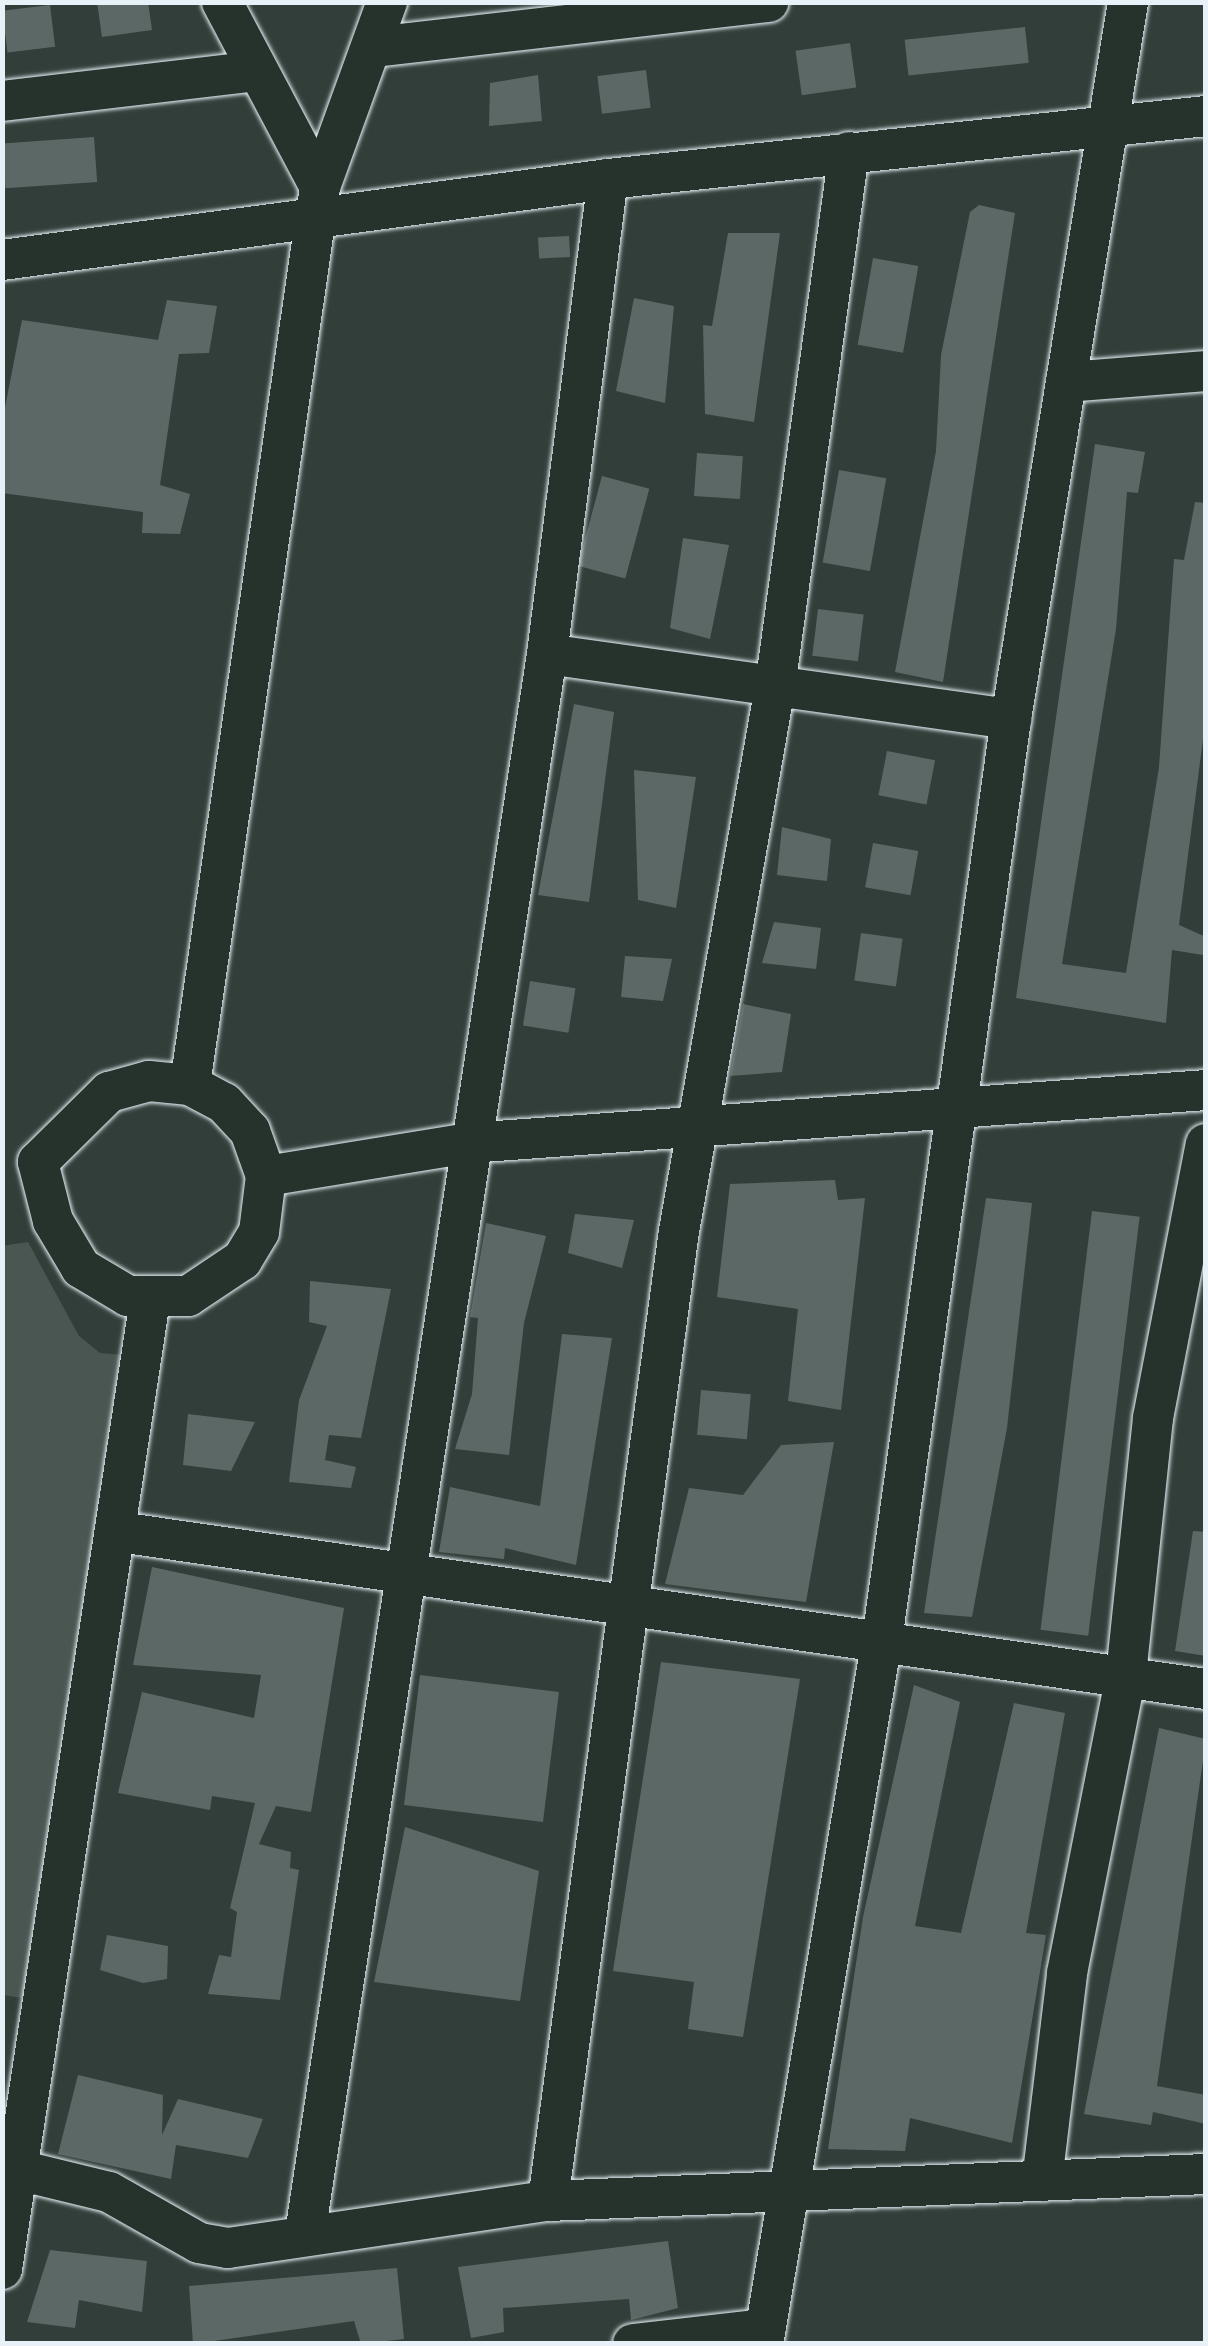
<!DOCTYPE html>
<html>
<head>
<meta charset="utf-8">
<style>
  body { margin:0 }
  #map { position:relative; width:1208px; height:2346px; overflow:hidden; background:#323e39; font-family:"Gochi Hand",sans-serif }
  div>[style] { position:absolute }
  .green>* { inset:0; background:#495651 }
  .building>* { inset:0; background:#5c6865; transform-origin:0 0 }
  .roads { filter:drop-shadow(0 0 2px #e8f1f8) drop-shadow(0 0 2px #e8f1f8) }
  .minor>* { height:40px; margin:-20px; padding:0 20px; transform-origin:20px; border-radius:20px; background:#26332d }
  span { translate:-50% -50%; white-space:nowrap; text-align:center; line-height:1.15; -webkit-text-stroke:8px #26332d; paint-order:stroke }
  .frame { position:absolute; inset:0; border:5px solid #e8f1f8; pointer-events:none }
</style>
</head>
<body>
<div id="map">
  <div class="green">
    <i style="clip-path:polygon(28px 1242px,79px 1336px,100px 1353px,136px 1356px,35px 2000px,3px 1995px,2px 1246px)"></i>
  </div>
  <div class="building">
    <i style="clip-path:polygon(97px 2px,148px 2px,152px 30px,102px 37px)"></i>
    <i style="left:50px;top:5px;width:42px;height:48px;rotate:83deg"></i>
    <i style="left:1025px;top:27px;width:36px;height:121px;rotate:84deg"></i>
    <i style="left:850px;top:43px;width:45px;height:55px;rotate:82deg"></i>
    <i style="left:646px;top:70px;width:38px;height:49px;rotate:83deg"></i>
    <i style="clip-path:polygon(538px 75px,542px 121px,489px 126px,490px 83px)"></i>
    <i style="left:94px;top:137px;width:45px;height:92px;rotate:86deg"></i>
    <i style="clip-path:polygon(979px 205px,1015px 213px,943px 682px,895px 672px,936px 451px,941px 355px,970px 212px)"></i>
    <i style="clip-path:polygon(728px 233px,780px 233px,754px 422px,705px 414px,703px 325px,712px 326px)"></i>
    <i style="left:569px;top:236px;width:21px;height:31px;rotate:87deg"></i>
    <i style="left:873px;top:258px;width:46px;height:88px;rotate:10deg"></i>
    <i style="clip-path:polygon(634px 298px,674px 306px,665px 403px,616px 391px)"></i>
    <i style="clip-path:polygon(167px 300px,217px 306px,209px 353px,179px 354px,160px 485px,190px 494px,180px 534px,142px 533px,143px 512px,2px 493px,2px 423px,22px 320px,158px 340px)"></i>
    <i style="clip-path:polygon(1095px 444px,1145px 452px,1138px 493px,1127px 492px,1116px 629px,1062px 964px,1126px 973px,1159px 767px,1174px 559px,1184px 560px,1195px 502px,1206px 503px,1206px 716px,1179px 925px,1206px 937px,1203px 955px,1172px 950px,1166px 1023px,1016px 998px)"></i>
    <i style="left:697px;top:453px;width:46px;height:43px;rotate:4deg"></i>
    <i style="left:839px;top:470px;width:48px;height:94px;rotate:10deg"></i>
    <i style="left:602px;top:476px;width:49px;height:93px;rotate:15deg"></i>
    <i style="clip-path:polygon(683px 538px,729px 545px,710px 639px,670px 628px)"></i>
    <i style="left:818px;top:609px;width:46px;height:47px;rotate:7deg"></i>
    <i style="clip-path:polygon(574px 704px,614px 712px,589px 902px,538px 895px)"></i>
    <i style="left:887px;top:751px;width:49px;height:45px;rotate:11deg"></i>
    <i style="clip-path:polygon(634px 770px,696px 777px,676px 908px,638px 900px)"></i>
    <i style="clip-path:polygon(782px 827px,831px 839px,827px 881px,777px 875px)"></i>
    <i style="left:873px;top:843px;width:46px;height:45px;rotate:10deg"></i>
    <i style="clip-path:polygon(774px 922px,821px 928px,816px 969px,762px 963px)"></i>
    <i style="left:861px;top:933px;width:42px;height:48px;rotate:8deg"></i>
    <i style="clip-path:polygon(625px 956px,672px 959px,663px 1001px,621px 997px)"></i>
    <i style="left:530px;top:981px;width:46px;height:45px;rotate:9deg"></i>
    <i style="clip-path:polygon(743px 1004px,791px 1014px,782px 1072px,730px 1076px)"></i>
    <i style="clip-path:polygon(835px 1180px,838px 1200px,865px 1198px,841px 1410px,788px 1401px,798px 1309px,717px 1297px,730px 1184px)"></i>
    <i style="clip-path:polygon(986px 1198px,1032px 1203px,1007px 1428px,972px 1617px,924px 1613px)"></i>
    <i style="left:1092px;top:1211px;width:48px;height:422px;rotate:7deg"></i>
    <i style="clip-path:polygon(575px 1214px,634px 1220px,622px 1268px,568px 1253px)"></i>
    <i style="clip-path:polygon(486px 1223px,546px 1236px,524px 1323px,509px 1455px,455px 1449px,472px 1394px,478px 1318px,470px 1317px)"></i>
    <i style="clip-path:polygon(310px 1281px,391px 1289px,361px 1438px,329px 1435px,325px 1460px,356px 1467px,351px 1488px,289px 1482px,299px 1400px,327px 1326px,309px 1322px)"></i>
    <i style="clip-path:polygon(562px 1334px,612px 1338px,576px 1565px,505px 1548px,504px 1559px,439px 1552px,450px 1487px,540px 1506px)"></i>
    <i style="left:701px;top:1390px;width:50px;height:45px;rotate:5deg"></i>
    <i style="clip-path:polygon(188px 1414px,255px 1422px,231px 1471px,183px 1465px)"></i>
    <i style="clip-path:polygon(834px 1442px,806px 1602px,665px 1584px,689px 1488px,743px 1495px,781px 1445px)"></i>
    <i style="clip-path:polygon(1193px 1531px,1206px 1532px,1206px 1656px,1175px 1651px)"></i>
    <i style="clip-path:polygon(152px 1567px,344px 1608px,311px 1812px,276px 1806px,259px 1844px,291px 1852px,290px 1868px,299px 1870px,280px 2000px,208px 1994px,219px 1955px,231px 1957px,237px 1912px,230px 1908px,255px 1803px,212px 1796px,210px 1810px,118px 1793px,142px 1692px,254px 1718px,261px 1675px,133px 1665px)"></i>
    <i style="clip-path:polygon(661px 1662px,800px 1679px,743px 2037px,688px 2029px,694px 1982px,613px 1971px)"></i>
    <i style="left:420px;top:1675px;width:140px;height:131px;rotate:7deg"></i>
    <i style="clip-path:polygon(914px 1685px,960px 1702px,915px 1926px,961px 1933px,1014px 1703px,1065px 1713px,1026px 1933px,1046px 1935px,1012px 2143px,910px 2118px,905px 2151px,828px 2149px,863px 1917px)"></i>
    <i style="clip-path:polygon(1159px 1728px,1206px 1739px,1157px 2086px,1206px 2095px,1206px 2124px,1153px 2112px,1151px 2125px,1084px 2114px)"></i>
    <i style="clip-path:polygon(405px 1827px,539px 1871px,520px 2001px,374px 1982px)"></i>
    <i style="clip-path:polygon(107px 1935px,168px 1946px,167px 1979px,143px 1983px,100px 1970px)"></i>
    <i style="clip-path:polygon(78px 2075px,163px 2095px,162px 2135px,178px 2099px,263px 2119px,248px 2158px,176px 2145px,171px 2179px,58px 2154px)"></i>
    <i style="clip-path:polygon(668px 2241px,678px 2308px,631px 2320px,629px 2299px,503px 2308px,504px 2332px,471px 2338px,458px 2267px)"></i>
    <i style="clip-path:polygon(50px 2250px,147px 2261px,142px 2312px,79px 2300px,75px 2328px,27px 2322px)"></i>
    <i style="clip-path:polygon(397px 2268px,404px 2339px,361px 2344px,354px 2321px,193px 2344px,189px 2286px)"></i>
  </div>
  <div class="roads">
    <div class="minor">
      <i style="left:222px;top:2px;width:209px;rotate:62.1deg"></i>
      <i style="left:373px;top:47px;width:398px;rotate:-6.5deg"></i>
      <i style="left:2px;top:101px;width:257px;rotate:-6.7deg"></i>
      <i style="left:2px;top:260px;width:611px;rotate:-7.61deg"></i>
      <i style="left:608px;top:179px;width:601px;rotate:-6.01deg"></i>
      <i style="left:1066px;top:382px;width:140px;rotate:-4.5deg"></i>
      <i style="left:547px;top:654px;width:469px;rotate:8deg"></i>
      <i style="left:149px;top:1081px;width:41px;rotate:5.6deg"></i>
      <i style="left:190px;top:1085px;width:38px;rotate:28deg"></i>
      <i style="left:224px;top:1103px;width:38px;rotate:47deg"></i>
      <i style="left:250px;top:1131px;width:48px;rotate:70.4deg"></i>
      <i style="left:266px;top:1176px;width:56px;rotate:97.1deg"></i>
      <i style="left:259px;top:1232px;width:33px;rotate:121deg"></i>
      <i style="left:242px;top:1260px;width:65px;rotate:146.3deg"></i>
      <i style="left:188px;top:1296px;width:60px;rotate:180deg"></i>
      <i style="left:128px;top:1296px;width:55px;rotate:-149.2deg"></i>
      <i style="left:81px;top:1268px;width:55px;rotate:-120.8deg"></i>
      <i style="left:53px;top:1221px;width:61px;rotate:-104.3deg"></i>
      <i style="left:38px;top:1162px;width:100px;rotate:-44.6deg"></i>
      <i style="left:109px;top:1092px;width:41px;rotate:-15.4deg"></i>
      <i style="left:190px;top:1085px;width:907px;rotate:-81.76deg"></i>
      <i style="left:320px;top:187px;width:197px;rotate:-70.1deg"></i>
      <i style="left:266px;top:1176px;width:206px;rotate:-9.2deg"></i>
      <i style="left:469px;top:1143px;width:739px;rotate:-4.11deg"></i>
      <i style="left:119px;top:1532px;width:1098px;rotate:8.22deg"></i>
      <i style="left:2px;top:2166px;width:110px;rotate:13.7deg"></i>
      <i style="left:109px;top:2192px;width:103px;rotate:29.5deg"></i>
      <i style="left:199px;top:2243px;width:29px;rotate:10deg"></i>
      <i style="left:228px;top:2248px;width:323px;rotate:-8.4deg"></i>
      <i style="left:548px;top:2201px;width:659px;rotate:-2.35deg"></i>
      <i style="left:1042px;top:2181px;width:209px;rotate:-83.1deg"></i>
      <i style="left:1067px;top:1973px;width:304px;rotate:-78.8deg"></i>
      <i style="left:1126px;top:1675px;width:258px;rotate:-84deg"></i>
      <i style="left:1153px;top:1418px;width:279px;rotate:-79.1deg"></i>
      <i style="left:548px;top:2201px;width:979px;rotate:-82.31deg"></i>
      <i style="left:679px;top:1231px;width:552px;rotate:-79.99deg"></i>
      <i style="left:775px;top:687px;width:540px;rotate:-82.12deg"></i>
      <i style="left:305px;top:2234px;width:1598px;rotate:-81.29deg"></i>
      <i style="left:547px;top:654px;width:479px;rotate:-82.7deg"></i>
      <i style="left:2px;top:2269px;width:981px;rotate:-81.32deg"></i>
      <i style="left:633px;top:2344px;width:133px;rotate:-6.5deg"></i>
      <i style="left:763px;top:2344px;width:714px;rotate:-80.41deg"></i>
      <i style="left:882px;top:1640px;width:930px;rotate:-82.03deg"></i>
      <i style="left:1011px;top:719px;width:726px;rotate:-80.73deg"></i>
    </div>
  </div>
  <div class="frame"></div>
</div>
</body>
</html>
